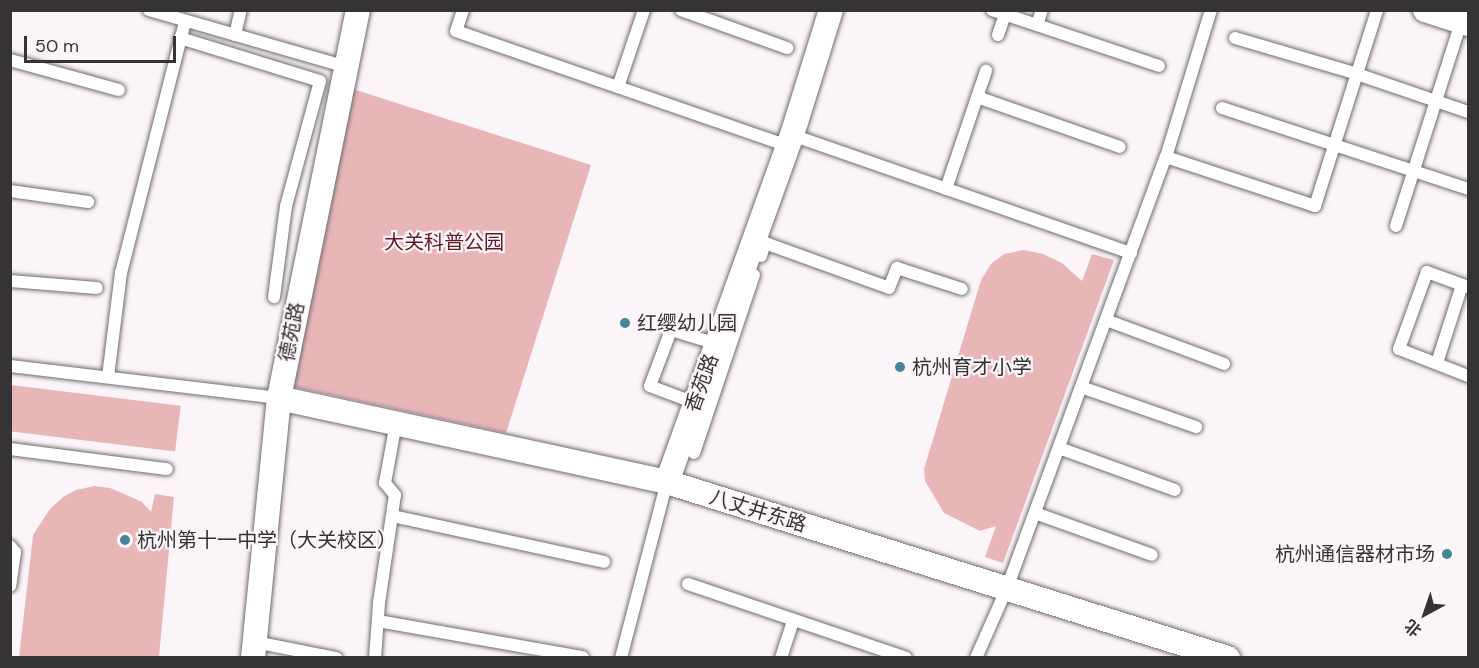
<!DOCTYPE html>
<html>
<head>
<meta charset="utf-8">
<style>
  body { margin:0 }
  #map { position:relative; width:1479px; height:668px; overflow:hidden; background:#fbf5fa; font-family:"DM Sans","Noto Sans SC",sans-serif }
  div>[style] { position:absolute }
  .green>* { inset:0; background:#e9b6b8; transform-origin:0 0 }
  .roads { filter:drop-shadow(0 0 2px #706b6f) drop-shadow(0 0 2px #706b6f) }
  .service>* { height:12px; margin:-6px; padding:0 6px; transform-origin:6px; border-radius:6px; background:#fff }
  .minor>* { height:24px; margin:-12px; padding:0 12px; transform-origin:12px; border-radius:12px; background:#fff }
  .dots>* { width:16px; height:16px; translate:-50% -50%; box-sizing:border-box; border:3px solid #fbf5fa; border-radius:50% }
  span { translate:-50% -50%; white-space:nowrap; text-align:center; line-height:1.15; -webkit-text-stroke:4.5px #fbf5fa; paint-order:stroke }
  .park-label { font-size:20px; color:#641b26 }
  .poi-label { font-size:20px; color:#353335 }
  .left { translate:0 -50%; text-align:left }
  .right { translate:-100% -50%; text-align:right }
  .street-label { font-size:20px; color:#353335 }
  .frame { position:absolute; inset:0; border:12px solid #353335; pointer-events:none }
  .north { position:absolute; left:1395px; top:584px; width:60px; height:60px; -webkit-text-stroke:4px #fbf5fa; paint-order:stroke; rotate:220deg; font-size:16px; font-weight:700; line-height:24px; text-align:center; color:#353335 }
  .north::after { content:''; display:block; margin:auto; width:21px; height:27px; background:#353335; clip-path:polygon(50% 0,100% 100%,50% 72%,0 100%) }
  .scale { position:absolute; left:24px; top:36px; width:152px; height:27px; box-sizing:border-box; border:3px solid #353335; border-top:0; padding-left:8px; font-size:18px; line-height:21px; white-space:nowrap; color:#353335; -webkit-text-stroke:4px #fbf5fa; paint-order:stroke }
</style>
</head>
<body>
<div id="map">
  <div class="green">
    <i style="clip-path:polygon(353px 89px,591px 165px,506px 433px,294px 387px)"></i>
    <i style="clip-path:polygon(1024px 250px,1043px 254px,1062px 263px,1082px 281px,1092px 254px,1114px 260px,1003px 563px,985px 557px,996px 526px,980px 531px,944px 513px,925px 481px,924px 469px,981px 280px,991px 264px,1004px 254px)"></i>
    <i style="left:11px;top:385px;width:171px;height:46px;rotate:7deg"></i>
    <i style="clip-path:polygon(94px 486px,110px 488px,129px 496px,142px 502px,151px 512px,155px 494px,174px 497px,159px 657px,19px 657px,33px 535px,50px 509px,63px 497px,76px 490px)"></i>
  </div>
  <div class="roads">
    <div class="service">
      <i style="left:149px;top:10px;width:205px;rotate:16.1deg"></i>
      <i style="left:463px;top:10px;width:22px;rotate:108deg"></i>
      <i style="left:456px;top:31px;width:351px;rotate:19.1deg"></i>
      <i style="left:681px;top:10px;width:113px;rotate:19.7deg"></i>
      <i style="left:992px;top:10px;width:176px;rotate:18.5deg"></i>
      <i style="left:1037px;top:25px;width:16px;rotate:-72deg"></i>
      <i style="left:235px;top:35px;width:26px;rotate:-77deg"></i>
      <i style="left:998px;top:35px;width:21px;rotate:-71deg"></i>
      <i style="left:180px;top:38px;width:146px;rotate:17.1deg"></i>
      <i style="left:320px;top:81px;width:130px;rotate:105.2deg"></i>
      <i style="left:286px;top:206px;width:92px;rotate:97.5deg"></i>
      <i style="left:1235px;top:38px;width:127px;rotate:16.4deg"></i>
      <i style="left:1357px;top:74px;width:117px;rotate:18.9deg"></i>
      <i style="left:10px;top:60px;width:113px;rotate:15.4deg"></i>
      <i style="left:618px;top:87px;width:81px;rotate:-71.3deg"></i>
      <i style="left:977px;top:97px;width:151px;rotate:19.3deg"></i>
      <i style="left:1222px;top:108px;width:259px;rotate:18.2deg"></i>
      <i style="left:792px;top:135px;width:359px;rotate:19.2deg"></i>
      <i style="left:1166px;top:157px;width:157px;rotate:18.2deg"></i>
      <i style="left:1315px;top:206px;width:206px;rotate:-72.4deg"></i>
      <i style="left:946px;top:189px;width:125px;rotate:-71.3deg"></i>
      <i style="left:10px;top:191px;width:79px;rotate:8deg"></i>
      <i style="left:1396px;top:226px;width:214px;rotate:-72.3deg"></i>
      <i style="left:761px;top:256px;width:14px;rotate:-73deg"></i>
      <i style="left:765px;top:243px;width:132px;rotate:19.9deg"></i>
      <i style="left:889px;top:288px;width:22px;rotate:-68deg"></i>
      <i style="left:897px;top:268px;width:68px;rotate:17.9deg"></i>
      <i style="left:10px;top:281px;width:87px;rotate:4.6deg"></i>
      <i style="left:1468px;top:287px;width:44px;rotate:-159.9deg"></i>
      <i style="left:1427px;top:272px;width:82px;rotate:110deg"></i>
      <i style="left:1399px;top:349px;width:74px;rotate:21.4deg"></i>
      <i style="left:1106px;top:320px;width:126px;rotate:20.4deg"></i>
      <i style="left:1437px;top:363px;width:82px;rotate:-72.2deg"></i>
      <i style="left:10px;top:366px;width:271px;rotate:6.8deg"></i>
      <i style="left:108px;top:377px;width:105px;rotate:-82.9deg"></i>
      <i style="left:121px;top:273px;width:260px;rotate:-75.7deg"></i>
      <i style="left:1081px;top:387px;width:122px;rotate:19.2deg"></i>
      <i style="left:695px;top:403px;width:48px;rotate:-159.3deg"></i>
      <i style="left:650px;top:386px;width:60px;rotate:-69.4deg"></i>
      <i style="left:671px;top:330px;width:48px;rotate:16.9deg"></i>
      <i style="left:1059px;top:448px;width:123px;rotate:19.9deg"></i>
      <i style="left:10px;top:449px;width:158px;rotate:7.3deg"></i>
      <i style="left:694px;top:453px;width:188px;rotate:-71.4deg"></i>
      <i style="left:1035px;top:513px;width:124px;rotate:19.7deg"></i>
      <i style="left:392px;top:516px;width:217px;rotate:12.2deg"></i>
      <i style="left:10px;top:546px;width:8px;rotate:50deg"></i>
      <i style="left:15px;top:552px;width:34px;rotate:98deg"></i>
      <i style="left:688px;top:584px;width:230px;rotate:18.7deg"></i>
      <i style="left:378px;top:621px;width:208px;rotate:10deg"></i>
      <i style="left:255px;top:642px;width:83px;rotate:11.2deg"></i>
      <i style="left:375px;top:658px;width:55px;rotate:-85.8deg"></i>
      <i style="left:379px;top:603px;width:109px;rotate:-81.6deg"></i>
      <i style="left:395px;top:495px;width:16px;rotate:-130deg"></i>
      <i style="left:385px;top:483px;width:61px;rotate:-79.6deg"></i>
      <i style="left:621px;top:658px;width:182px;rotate:-75.4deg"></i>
      <i style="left:781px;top:658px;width:39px;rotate:-72deg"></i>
      <i style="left:976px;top:658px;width:77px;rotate:-66.1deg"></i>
      <i style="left:1007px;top:588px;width:459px;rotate:-69.8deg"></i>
      <i style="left:1166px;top:157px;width:154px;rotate:-73deg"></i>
    </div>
    <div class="minor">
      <i style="left:1425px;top:10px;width:45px;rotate:18deg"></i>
      <i style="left:279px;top:398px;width:397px;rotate:12.2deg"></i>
      <i style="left:667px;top:482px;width:588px;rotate:17.42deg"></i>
      <i style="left:667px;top:482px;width:369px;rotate:-70.2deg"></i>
      <i style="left:792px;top:135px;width:131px;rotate:-72.7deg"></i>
      <i style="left:253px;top:658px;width:261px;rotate:-84.3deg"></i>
      <i style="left:279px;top:398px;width:396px;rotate:-78.5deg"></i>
    </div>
  </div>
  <div class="dots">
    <i style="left:625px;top:323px;background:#448697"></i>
    <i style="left:900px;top:367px;background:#448697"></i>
    <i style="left:125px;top:540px;background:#448697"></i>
    <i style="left:1447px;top:554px;background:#448697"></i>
  </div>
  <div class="park-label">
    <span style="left:444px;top:242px">大关科普公园</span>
  </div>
  <div class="poi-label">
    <span class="left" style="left:637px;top:323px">红缨幼儿园</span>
    <span class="left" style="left:912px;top:367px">杭州育才小学</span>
    <span class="left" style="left:137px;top:540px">杭州第十一中学（大关校区）</span>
    <span class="right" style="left:1435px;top:554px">杭州通信器材市场</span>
  </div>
  <div class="street-label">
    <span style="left:292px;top:332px;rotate:-79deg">德苑路</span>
    <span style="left:702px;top:383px;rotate:-70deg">香苑路</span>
    <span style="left:758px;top:511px;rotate:17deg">八丈井东路</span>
  </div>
  <div class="frame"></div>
  <div class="north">北</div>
  <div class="scale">50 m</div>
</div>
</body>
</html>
